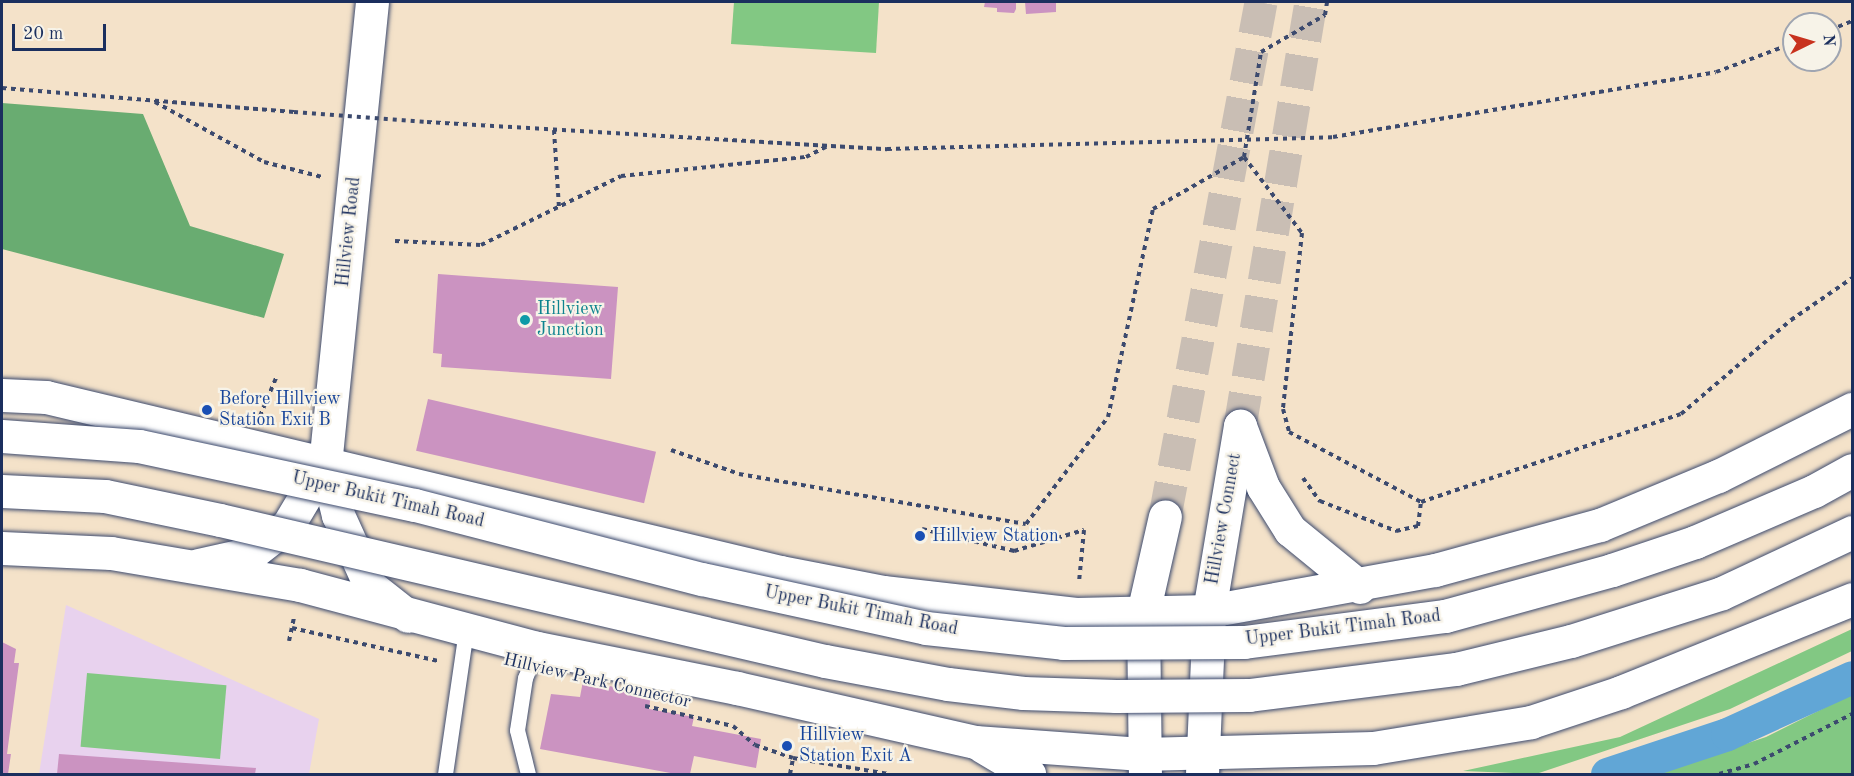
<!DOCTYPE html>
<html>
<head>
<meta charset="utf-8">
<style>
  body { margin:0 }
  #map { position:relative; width:1854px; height:776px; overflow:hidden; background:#f4e2c9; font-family:"Old Standard TT",serif }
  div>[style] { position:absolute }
  .built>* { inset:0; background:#e8d2ee }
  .green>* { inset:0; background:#82c883; transform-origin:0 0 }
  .forest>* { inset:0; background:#69ac71 }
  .canal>* { height:33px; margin:-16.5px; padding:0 16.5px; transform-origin:16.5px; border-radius:16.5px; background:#61a6d6 }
  .building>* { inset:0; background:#cb93c1; transform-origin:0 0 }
  .tertiary-tunnel>* { height:33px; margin-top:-16.5px; transform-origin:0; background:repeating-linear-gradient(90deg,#c9beb4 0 33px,transparent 0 49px) }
  .path>* { height:4px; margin-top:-2px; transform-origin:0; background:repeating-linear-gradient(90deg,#3c4a6e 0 4.5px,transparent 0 9px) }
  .roads { filter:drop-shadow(0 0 2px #3c4a6e) drop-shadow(0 0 2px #3c4a6e) }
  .service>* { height:15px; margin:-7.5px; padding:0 7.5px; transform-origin:7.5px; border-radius:7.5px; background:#fff }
  .tertiary>* { height:33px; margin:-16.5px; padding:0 16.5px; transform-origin:16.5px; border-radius:16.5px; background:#fff }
  .primary>* { height:33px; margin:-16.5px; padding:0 16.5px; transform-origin:16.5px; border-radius:16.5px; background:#fff }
  .trunk>* { height:33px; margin:-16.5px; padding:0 16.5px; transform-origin:16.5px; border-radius:16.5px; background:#fff }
  .path-bridge>* { height:4px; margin-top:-2px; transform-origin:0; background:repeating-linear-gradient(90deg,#3c4a6e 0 4.5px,transparent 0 9px) }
  .bridges { filter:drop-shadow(0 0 2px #3c4a6e) drop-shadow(0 0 2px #3c4a6e) }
  .trunk-bridge>* { height:33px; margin:-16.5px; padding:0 16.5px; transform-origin:16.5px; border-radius:16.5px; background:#fff }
  .dots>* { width:16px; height:16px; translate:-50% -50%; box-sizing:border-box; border:3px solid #f7f3e8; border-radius:50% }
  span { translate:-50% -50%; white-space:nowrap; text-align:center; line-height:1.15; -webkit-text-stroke:4.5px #f7f3e8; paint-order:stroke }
  .street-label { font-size:18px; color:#1b2f5e }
  .culture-label { font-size:18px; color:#0d838f }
  .left { translate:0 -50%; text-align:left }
  .transit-label { font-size:18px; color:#164399 }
  .frame { position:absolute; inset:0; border:3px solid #1b2f5e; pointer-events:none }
  .north { position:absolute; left:1782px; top:12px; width:60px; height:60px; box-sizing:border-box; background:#f7f3e8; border:2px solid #9fa5b1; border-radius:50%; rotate:85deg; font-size:16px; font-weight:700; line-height:24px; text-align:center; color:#1b2f5e }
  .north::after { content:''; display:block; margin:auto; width:21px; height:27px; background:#c8321e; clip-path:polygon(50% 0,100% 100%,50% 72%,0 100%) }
  .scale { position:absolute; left:12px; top:24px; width:94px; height:27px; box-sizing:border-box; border:3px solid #1b2f5e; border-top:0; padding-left:8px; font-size:18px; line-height:21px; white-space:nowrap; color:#1b2f5e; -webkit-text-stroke:4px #f7f3e8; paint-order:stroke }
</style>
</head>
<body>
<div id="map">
  <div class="built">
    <i style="clip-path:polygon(66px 605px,319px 719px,309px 774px,39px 774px)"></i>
  </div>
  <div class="green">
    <i style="clip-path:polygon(734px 2px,879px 2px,876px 53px,731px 44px)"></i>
    <i style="clip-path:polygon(1852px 629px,1852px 651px,1730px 709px,1536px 774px,1463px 771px,1620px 737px)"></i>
    <i style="left:87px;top:673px;width:140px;height:74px;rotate:5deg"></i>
    <i style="clip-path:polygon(1852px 694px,1852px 774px,1655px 774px,1766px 737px)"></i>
  </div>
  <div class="forest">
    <i style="clip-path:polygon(2px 103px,143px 114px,190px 226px,284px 254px,264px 318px,2px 249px)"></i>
  </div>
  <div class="canal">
    <i style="left:1607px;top:774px;width:126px;rotate:-18.4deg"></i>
    <i style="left:1727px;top:734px;width:137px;rotate:-24.5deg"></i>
  </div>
  <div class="building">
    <i style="clip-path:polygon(985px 2px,1016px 2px,1016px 9px,1014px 13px,997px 12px,997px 8px,984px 7px)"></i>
    <i style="clip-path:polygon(1025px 2px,1056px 2px,1056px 12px,1026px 14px)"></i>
    <i style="clip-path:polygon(438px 274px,618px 287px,611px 379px,441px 367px,442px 354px,433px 353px)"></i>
    <i style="left:428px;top:399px;width:234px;height:53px;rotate:13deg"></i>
    <i style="clip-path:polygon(2px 642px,16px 649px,14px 663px,19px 663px,7px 754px,11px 754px,8px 774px,2px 774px)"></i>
    <i style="clip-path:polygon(583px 681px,651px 694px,649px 709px,694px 717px,692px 726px,761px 739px,756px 768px,694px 756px,690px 774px,676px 774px,540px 749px,551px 694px,580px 697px)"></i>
    <i style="clip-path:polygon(59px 754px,256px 768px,255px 774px,57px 774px)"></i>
  </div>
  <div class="tertiary-tunnel">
    <i style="left:1240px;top:426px;width:430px;rotate:-80.5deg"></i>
    <i style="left:1165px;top:516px;width:523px;rotate:-79.42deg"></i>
  </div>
  <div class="path">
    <i style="left:1830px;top:30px;width:24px;rotate:-22deg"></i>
    <i style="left:2px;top:88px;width:293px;rotate:4.7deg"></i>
    <i style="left:155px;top:102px;width:124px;rotate:28.8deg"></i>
    <i style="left:264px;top:162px;width:60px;rotate:14.5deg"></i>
    <i style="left:427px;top:122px;width:461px;rotate:3.4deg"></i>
    <i style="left:887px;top:149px;width:446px;rotate:-1.5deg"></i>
    <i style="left:1333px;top:137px;width:388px;rotate:-9.6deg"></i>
    <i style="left:1716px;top:72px;width:83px;rotate:-20.4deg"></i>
    <i style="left:554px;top:130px;width:77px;rotate:86.3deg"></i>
    <i style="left:1244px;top:157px;width:96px;rotate:52.7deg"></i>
    <i style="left:1302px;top:233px;width:177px;rotate:96.2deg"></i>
    <i style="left:1283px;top:409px;width:24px;rotate:75deg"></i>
    <i style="left:1289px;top:432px;width:149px;rotate:27.9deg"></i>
    <i style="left:1421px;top:502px;width:274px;rotate:-18.7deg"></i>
    <i style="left:1681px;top:414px;width:145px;rotate:-40.5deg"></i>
    <i style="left:1791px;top:320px;width:74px;rotate:-34.5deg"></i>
    <i style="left:395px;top:241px;width:86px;rotate:2.7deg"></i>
    <i style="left:481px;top:245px;width:156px;rotate:-26.2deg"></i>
    <i style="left:621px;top:176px;width:186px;rotate:-5.9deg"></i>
    <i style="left:806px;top:157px;width:25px;rotate:-27deg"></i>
    <i style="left:260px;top:416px;width:41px;rotate:-67.2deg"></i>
    <i style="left:671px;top:450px;width:72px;rotate:19.4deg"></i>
    <i style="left:739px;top:474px;width:291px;rotate:9.9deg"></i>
    <i style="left:1026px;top:524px;width:135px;rotate:-52.5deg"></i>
    <i style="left:1108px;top:417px;width:213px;rotate:-77.8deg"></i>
    <i style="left:1153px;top:209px;width:105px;rotate:-29.7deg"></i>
    <i style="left:1244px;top:157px;width:106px;rotate:-80.8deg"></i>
    <i style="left:1261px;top:52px;width:74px;rotate:-30deg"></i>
    <i style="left:1325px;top:15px;width:13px;rotate:-81deg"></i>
    <i style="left:1303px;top:478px;width:29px;rotate:54deg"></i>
    <i style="left:1320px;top:501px;width:82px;rotate:21.5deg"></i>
    <i style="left:1396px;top:531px;width:23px;rotate:-13deg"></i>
    <i style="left:1418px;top:526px;width:24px;rotate:-83deg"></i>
    <i style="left:922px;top:529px;width:95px;rotate:13.4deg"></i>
    <i style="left:1014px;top:551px;width:73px;rotate:-16.7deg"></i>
    <i style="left:1084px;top:530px;width:52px;rotate:95.5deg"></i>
    <i style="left:292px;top:628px;width:150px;rotate:12.7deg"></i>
    <i style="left:289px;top:641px;width:24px;rotate:-78deg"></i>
    <i style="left:645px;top:706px;width:90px;rotate:12.8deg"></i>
    <i style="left:733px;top:726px;width:29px;rotate:41deg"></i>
    <i style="left:755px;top:745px;width:40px;rotate:18.9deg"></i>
    <i style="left:793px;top:758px;width:97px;rotate:9.5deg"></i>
    <i style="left:790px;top:774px;width:16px;rotate:-79deg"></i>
    <i style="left:1719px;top:774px;width:36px;rotate:-16deg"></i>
    <i style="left:1754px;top:764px;width:110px;rotate:-27deg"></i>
  </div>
  <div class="roads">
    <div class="service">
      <i style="left:445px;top:774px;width:146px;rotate:-81.7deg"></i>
      <i style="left:528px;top:774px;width:45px;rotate:-104deg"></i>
      <i style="left:517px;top:730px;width:53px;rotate:-81.3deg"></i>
      <i style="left:525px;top:678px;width:32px;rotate:-68deg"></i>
    </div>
    <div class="tertiary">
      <i style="left:372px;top:2px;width:463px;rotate:95.8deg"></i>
      <i style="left:325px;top:463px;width:54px;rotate:76deg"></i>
      <i style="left:338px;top:515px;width:78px;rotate:65.7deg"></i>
      <i style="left:370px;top:586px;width:48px;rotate:38.3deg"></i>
      <i style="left:198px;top:565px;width:55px;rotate:-12.5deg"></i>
      <i style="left:252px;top:553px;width:46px;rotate:-37.9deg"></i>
      <i style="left:288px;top:525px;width:72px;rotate:-59.2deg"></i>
      <i style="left:1209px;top:611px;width:188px;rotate:-80.5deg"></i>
      <i style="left:1143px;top:613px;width:99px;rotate:-77.2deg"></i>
    </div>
    <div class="primary">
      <i style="left:1143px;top:615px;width:159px;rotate:89.3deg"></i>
      <i style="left:1202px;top:774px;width:160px;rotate:-87.5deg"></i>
    </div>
    <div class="trunk">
      <i style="left:2px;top:395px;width:44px;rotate:2.6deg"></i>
      <i style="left:46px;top:397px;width:755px;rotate:13.41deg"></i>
      <i style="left:780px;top:572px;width:105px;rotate:11deg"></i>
      <i style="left:883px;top:592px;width:194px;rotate:6.5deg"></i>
      <i style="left:1076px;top:614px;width:133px;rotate:-1.3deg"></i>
      <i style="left:1209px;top:611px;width:230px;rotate:-10.3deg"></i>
      <i style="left:1435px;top:570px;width:171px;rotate:-15.3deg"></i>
      <i style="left:1600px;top:525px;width:128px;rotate:-22.6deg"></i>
      <i style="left:1718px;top:476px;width:150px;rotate:-26.6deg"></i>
      <i style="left:1240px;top:426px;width:65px;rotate:69.3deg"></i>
      <i style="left:1263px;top:487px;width:51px;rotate:57.9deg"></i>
      <i style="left:1290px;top:530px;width:90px;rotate:39.2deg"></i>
      <i style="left:2px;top:548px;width:109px;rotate:2.6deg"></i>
      <i style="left:111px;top:553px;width:192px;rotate:9.6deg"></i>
      <i style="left:300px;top:585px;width:245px;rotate:14.9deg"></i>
      <i style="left:537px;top:648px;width:204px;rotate:11.3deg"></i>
      <i style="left:737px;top:688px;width:244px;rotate:12.8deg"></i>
      <i style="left:975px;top:742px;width:167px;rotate:4.1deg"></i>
      <i style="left:1142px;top:754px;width:231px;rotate:-1.5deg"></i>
      <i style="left:1373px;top:748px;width:160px;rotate:-9.3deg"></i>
      <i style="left:1531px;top:722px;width:95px;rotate:-18.4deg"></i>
      <i style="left:1621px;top:692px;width:249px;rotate:-21.9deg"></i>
      <i style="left:982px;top:746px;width:55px;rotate:30.8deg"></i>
    </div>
  </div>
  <div class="path-bridge">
    <i style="left:294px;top:112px;width:133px;rotate:4.3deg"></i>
  </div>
  <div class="bridges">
    <div class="trunk-bridge">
      <i style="left:2px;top:436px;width:137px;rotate:4.2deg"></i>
      <i style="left:139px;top:446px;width:282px;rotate:12.1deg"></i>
      <i style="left:415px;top:505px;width:296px;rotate:14.5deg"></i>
      <i style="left:702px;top:579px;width:229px;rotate:12.3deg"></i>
      <i style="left:926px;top:628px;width:138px;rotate:6.2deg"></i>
      <i style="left:1063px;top:643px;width:181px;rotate:-0.3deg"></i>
      <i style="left:1244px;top:642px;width:203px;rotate:-7.4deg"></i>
      <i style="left:1445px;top:616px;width:173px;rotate:-15.4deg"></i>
      <i style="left:1612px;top:570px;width:88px;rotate:-18.6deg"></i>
      <i style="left:1695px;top:542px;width:129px;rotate:-23.2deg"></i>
      <i style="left:1814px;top:491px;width:43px;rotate:-28.9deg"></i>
      <i style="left:2px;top:491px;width:103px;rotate:2.8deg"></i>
      <i style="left:105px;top:496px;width:117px;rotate:11.8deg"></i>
      <i style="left:220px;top:520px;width:621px;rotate:13.12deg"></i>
      <i style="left:825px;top:661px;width:125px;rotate:10.6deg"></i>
      <i style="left:948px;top:684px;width:76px;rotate:6.8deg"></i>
      <i style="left:1023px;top:693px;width:93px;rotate:1.8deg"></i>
      <i style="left:1116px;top:696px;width:133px;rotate:-0.4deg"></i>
      <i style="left:1249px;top:695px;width:209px;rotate:-7.2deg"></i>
      <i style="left:1456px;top:669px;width:118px;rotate:-13.7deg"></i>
      <i style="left:1571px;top:641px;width:158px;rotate:-17.6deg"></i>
      <i style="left:1722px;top:593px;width:144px;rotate:-25.1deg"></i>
    </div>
  </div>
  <div class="dots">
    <i style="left:525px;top:320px;background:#0f9aa8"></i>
    <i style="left:207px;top:410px;background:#1a4fb4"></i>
    <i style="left:920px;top:536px;background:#1a4fb4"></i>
    <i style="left:787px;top:746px;background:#1a4fb4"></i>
  </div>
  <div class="street-label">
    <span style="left:349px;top:232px;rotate:-84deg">Hillview Road</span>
    <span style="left:388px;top:500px;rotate:13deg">Upper Bukit Timah Road</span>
    <span style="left:1224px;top:519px;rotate:-80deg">Hillview Connect</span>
    <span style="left:861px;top:611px;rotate:11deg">Upper Bukit Timah Road</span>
    <span style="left:1343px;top:628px;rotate:-7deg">Upper Bukit Timah Road</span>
    <span style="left:597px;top:681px;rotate:13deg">Hillview Park Connector</span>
  </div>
  <div class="culture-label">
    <span class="left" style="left:537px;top:320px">Hillview<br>Junction</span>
  </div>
  <div class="transit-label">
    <span class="left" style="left:219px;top:410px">Before Hillview<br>Station Exit B</span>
    <span class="left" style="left:932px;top:536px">Hillview Station</span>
    <span class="left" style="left:799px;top:746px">Hillview<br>Station Exit A</span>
  </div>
  <div class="frame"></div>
  <div class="north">N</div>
  <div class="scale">20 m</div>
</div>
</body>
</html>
